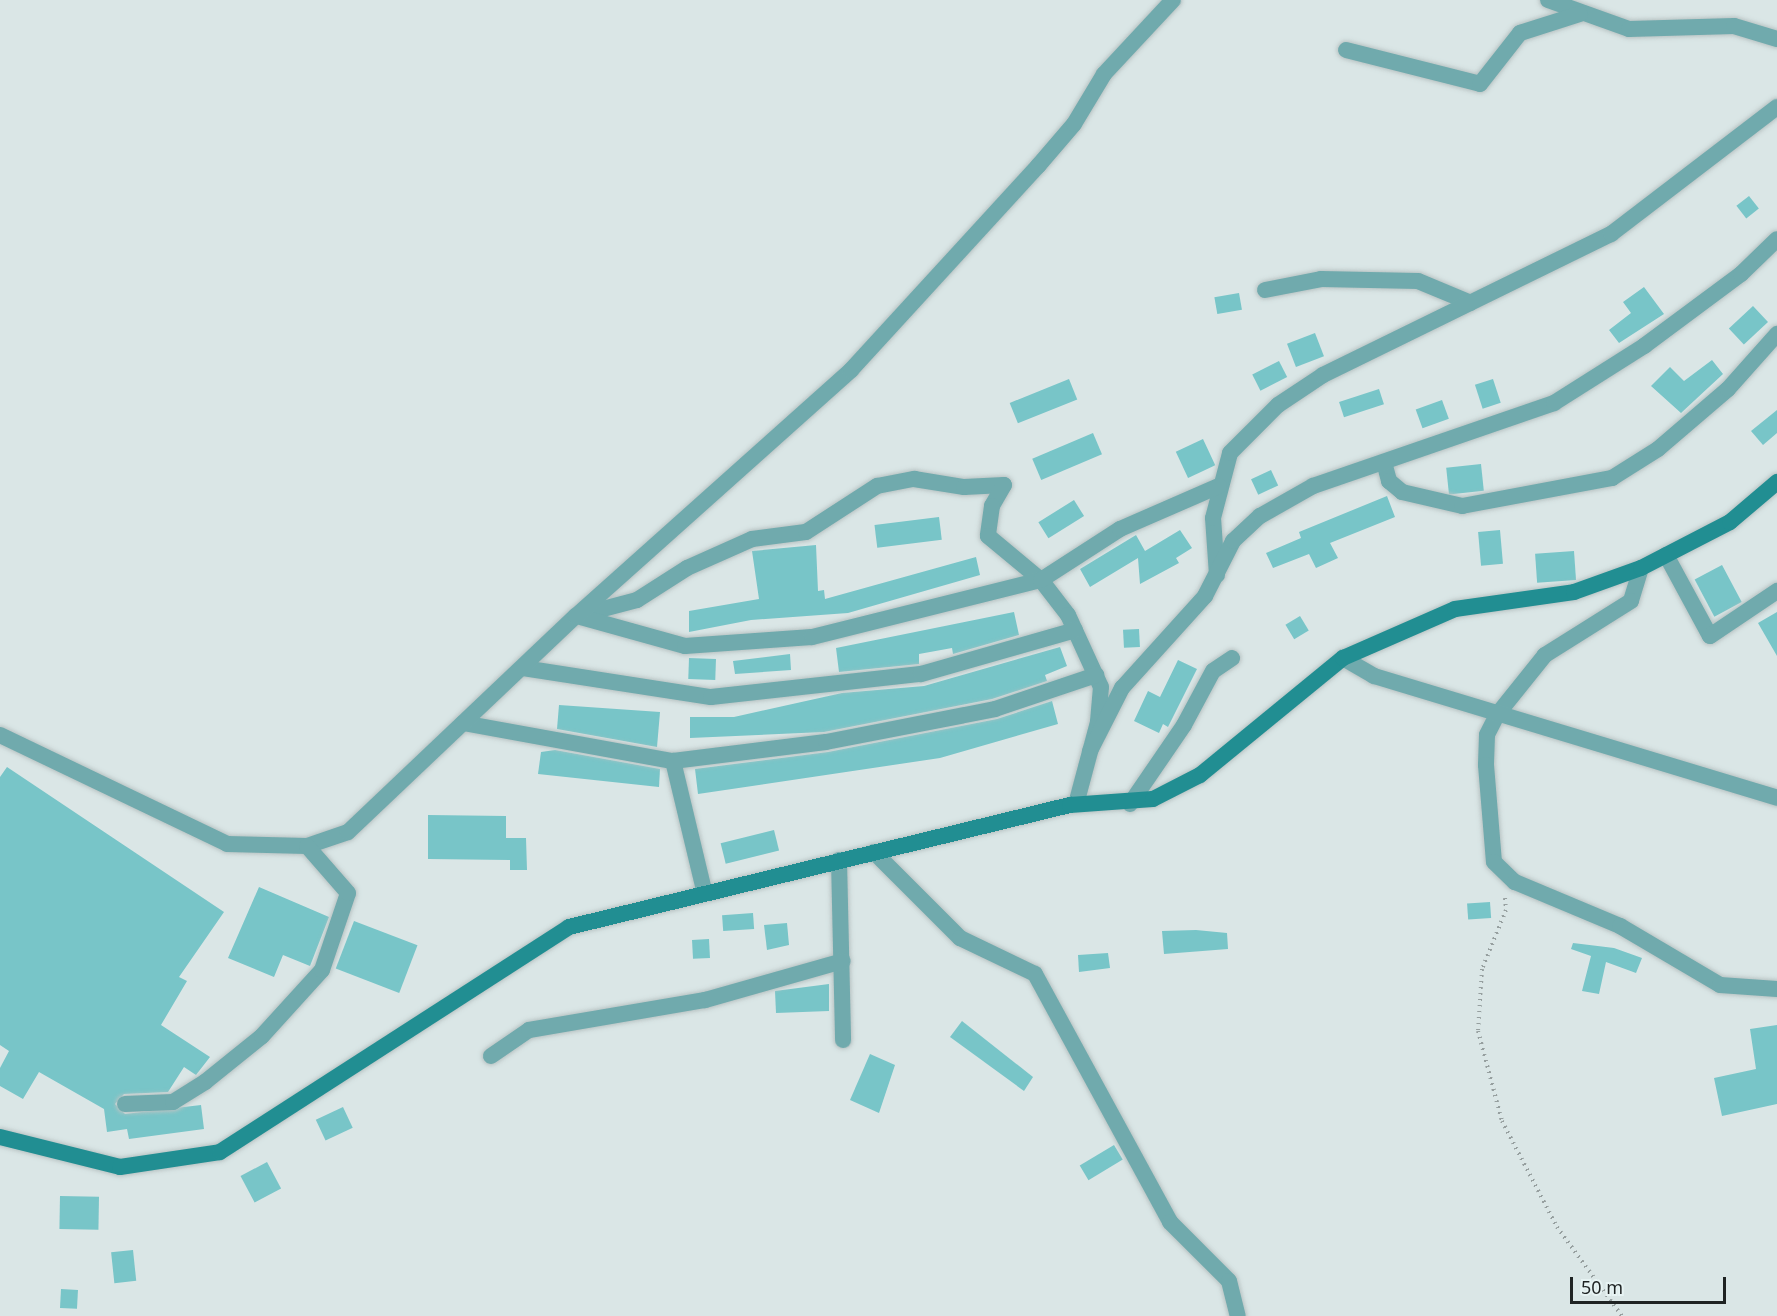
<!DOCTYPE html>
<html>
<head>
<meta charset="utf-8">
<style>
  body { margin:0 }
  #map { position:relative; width:1777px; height:1316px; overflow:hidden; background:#dae6e6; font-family:"Noto Sans",sans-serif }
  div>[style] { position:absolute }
  .building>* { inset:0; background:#78c5c8; transform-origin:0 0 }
  .path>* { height:4px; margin-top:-2px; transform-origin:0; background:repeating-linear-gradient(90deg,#969f9f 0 1.5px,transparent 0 6px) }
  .roads { filter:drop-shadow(0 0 2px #b8c3c3) drop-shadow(0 0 2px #b8c3c3) }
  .minor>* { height:16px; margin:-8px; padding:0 8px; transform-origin:8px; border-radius:8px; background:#70aaad }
  .secondary>* { height:16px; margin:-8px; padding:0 8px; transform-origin:8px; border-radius:8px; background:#218e92 }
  span { translate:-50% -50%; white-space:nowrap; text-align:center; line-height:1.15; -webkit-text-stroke:4.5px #e7f3f3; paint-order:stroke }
  .scale { position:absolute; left:1570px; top:1277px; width:156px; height:27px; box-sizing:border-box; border:3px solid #1f2323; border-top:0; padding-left:8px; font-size:18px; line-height:21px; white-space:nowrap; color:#1f2323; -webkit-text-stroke:4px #e7f3f3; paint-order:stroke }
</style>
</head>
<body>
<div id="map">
  <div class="building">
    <i style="left:1749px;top:196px;width:16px;height:16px;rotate:52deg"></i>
    <i style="clip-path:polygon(1644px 287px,1664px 314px,1619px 343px,1609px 330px,1631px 313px,1623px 302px)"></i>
    <i style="left:1239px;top:293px;width:17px;height:25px;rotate:80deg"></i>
    <i style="left:1753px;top:306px;width:22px;height:33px;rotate:47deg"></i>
    <i style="left:1315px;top:333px;width:25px;height:30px;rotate:69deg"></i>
    <i style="clip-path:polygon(1712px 360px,1723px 374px,1681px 413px,1651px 386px,1670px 367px,1684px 381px)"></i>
    <i style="left:1279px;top:361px;width:18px;height:30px;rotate:63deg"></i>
    <i style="left:1069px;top:379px;width:22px;height:64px;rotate:68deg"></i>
    <i style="left:1493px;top:379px;width:25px;height:19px;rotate:72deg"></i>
    <i style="left:1379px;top:389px;width:16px;height:42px;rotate:72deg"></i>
    <i style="left:1442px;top:400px;width:20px;height:28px;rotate:70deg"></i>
    <i style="clip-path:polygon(1777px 410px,1777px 433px,1763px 445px,1751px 431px)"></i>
    <i style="left:1093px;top:433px;width:23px;height:66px;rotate:67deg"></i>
    <i style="left:1203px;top:439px;width:29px;height:30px;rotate:65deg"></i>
    <i style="left:1481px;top:464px;width:27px;height:35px;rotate:84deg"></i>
    <i style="left:1271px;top:470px;width:17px;height:22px;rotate:65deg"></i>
    <i style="clip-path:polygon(1387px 496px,1395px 517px,1330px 543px,1338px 558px,1316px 568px,1309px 554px,1273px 568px,1266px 553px,1301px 538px,1299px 532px)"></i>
    <i style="left:1074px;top:500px;width:19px;height:42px;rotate:58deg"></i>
    <i style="left:939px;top:517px;width:23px;height:65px;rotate:83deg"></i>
    <i style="clip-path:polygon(1180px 530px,1192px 548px,1176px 558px,1179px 563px,1140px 584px,1138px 558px,1090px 587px,1080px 569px,1136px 535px,1145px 551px)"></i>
    <i style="left:1500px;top:530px;width:34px;height:22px;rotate:85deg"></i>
    <i style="clip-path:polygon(816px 545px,818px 591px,824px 590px,825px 599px,976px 557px,980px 575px,848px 613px,751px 620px,689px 632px,689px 611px,759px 599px,752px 551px)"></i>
    <i style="left:1574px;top:551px;width:29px;height:39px;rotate:86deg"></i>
    <i style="left:1722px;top:565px;width:42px;height:31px;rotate:62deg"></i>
    <i style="clip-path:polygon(1014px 612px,1019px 635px,953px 654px,952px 648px,919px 654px,919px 664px,839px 672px,836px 648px)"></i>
    <i style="clip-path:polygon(1777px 612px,1777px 656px,1758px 623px)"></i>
    <i style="left:1300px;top:616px;width:17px;height:17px;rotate:59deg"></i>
    <i style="left:1139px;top:629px;width:18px;height:16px;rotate:87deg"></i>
    <i style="clip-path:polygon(1060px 647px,1067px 666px,1045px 675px,1047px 681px,992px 699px,824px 732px,690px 738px,690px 717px,734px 717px,842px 693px,924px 686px)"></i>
    <i style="clip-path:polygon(790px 654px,791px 670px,735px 674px,733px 661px)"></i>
    <i style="left:689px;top:658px;width:27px;height:21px;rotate:2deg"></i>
    <i style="clip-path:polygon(1178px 660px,1197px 669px,1168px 727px,1163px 724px,1159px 733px,1134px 721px,1148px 691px,1160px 697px)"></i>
    <i style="clip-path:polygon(1052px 701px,1058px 724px,940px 758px,698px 794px,695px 769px,828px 752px,997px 719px)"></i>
    <i style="clip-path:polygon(559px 705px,660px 712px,657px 747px,557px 729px)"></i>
    <i style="clip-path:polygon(555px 750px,660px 769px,659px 787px,538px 774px,541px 752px)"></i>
    <i style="clip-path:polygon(7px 767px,224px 912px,179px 977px,187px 981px,161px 1025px,210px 1057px,196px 1075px,184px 1067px,168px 1092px,124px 1094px,115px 1104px,125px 1114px,201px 1105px,204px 1129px,129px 1139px,127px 1129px,107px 1132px,104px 1109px,39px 1072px,23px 1099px,0 1086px,0 1068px,9px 1051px,0 1045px,0 777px)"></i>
    <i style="clip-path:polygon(428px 815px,506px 816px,506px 838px,526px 838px,527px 870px,510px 870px,510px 860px,428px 859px)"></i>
    <i style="left:774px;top:830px;width:21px;height:55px;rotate:76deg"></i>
    <i style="clip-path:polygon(259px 887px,329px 917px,310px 966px,283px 955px,274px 977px,228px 958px)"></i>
    <i style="left:1490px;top:902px;width:16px;height:23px;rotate:86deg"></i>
    <i style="left:753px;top:913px;width:16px;height:31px;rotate:86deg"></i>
    <i style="left:354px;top:921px;width:68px;height:51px;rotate:21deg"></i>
    <i style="clip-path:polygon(787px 923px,789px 945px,767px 950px,764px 925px)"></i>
    <i style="clip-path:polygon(1196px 930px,1227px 933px,1228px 949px,1164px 954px,1162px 931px)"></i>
    <i style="left:709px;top:939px;width:19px;height:17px;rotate:87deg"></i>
    <i style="clip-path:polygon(1573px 943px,1614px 948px,1642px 958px,1636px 973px,1606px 962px,1599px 994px,1582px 991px,1591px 956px,1571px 949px)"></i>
    <i style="clip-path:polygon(1108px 953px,1110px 968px,1079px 972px,1078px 955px)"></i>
    <i style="clip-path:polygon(829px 984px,829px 1011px,776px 1013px,775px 991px)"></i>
    <i style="clip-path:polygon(962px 1021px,1033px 1077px,1024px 1091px,950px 1037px)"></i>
    <i style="clip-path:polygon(1777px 1025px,1777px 1104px,1722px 1116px,1714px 1078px,1756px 1069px,1750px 1029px)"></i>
    <i style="clip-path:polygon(870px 1054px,895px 1065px,879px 1113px,850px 1100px)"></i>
    <i style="left:343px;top:1107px;width:23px;height:30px;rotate:65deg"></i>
    <i style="left:1114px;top:1145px;width:17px;height:40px;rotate:59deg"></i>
    <i style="left:267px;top:1162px;width:30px;height:30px;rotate:62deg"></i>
    <i style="left:60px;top:1196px;width:39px;height:33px;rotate:1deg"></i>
    <i style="left:133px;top:1250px;width:31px;height:22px;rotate:84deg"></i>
    <i style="left:61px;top:1289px;width:17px;height:19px;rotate:3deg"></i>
  </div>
  <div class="path">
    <i style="left:1505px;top:898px;width:12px;rotate:85deg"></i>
    <i style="left:1506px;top:910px;width:64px;rotate:112.1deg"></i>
    <i style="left:1482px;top:969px;width:62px;rotate:93.7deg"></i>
    <i style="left:1478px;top:1031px;width:93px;rotate:75.1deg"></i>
    <i style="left:1502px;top:1121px;width:119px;rotate:62.6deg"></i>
    <i style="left:1557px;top:1227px;width:110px;rotate:53.9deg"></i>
  </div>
  <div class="roads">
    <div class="minor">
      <i style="left:1548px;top:0;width:86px;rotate:19.7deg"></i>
      <i style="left:1629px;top:29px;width:105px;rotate:-1.6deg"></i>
      <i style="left:1734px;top:26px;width:45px;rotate:16.8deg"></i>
      <i style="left:1346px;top:50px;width:138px;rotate:14.2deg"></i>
      <i style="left:1480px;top:84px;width:65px;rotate:-51.9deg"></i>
      <i style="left:1520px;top:33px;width:63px;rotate:-17.6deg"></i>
      <i style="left:1265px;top:290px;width:57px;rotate:-11.1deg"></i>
      <i style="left:1321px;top:279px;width:97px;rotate:1.2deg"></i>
      <i style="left:1418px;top:281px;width:57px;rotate:22.5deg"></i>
      <i style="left:1384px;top:462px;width:20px;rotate:75deg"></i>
      <i style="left:1389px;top:481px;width:17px;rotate:40deg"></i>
      <i style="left:1402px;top:492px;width:62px;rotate:13.1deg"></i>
      <i style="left:1462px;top:506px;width:153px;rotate:-10.6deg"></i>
      <i style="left:1612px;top:478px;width:54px;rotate:-32.2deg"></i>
      <i style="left:1658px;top:449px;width:92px;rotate:-40.6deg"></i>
      <i style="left:1728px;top:389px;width:74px;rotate:-48.3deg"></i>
      <i style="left:1666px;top:555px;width:92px;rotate:61.5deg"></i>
      <i style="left:1710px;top:636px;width:81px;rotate:-33.9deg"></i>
      <i style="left:1641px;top:568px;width:34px;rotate:107deg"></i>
      <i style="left:1631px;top:601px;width:102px;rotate:147.9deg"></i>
      <i style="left:1545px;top:655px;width:77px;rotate:128.7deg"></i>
      <i style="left:1497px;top:715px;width:22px;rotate:117deg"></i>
      <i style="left:1487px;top:735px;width:30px;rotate:92deg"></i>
      <i style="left:1486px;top:765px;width:97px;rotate:85.3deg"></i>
      <i style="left:1494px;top:862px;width:29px;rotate:44deg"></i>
      <i style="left:1515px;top:882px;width:114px;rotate:22.7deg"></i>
      <i style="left:1620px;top:926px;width:116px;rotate:30.5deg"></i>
      <i style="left:1720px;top:985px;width:57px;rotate:4deg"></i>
      <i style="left:1217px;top:575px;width:57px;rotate:-94deg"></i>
      <i style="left:1213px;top:518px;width:67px;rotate:-75.3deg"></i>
      <i style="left:1230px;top:453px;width:68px;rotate:-45deg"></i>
      <i style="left:1278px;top:405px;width:54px;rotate:-33.7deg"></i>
      <i style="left:1323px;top:375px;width:321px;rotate:-26.1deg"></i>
      <i style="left:1611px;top:234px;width:209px;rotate:-37.4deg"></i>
      <i style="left:580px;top:615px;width:59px;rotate:-14.7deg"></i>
      <i style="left:637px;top:600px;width:59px;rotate:-32.6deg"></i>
      <i style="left:687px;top:568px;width:71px;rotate:-24deg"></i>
      <i style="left:752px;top:539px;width:54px;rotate:-7.4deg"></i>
      <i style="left:806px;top:532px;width:85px;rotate:-32.9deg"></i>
      <i style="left:877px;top:486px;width:38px;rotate:-11deg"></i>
      <i style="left:914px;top:479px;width:51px;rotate:9.1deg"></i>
      <i style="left:964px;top:487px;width:40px;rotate:-2.9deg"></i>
      <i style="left:1004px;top:485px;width:24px;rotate:120deg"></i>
      <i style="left:992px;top:506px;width:30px;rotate:98deg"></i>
      <i style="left:988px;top:536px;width:69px;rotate:39.7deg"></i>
      <i style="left:1041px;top:580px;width:44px;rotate:52.4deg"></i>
      <i style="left:1068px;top:615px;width:79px;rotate:65.4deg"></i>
      <i style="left:1101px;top:687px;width:35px;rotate:95deg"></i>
      <i style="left:1098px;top:722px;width:85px;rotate:105deg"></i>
      <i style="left:577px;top:616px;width:112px;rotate:15.5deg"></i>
      <i style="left:685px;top:646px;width:127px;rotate:-4.1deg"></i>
      <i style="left:812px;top:637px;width:236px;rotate:-14deg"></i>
      <i style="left:1041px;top:580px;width:94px;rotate:-32.8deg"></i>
      <i style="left:1120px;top:529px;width:108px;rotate:-23.5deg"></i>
      <i style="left:1343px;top:658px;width:36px;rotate:30deg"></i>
      <i style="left:1374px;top:676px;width:421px;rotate:16.8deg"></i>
      <i style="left:523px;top:668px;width:190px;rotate:8.8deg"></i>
      <i style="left:711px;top:697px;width:211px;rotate:-6.3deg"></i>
      <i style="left:921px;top:674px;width:160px;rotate:-15.9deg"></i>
      <i style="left:463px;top:723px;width:213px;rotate:10.3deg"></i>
      <i style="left:673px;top:761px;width:154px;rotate:-7.1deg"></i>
      <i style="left:826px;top:742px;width:172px;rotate:-11deg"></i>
      <i style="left:995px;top:709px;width:107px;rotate:-18.6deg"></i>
      <i style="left:0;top:735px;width:252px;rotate:25.6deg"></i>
      <i style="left:227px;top:844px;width:80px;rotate:1.4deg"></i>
      <i style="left:307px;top:846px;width:43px;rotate:-18.9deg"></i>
      <i style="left:348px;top:832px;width:314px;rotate:-43.5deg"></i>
      <i style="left:576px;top:616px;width:369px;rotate:-41.8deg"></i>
      <i style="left:851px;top:370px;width:277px;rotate:-47.5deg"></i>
      <i style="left:1038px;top:166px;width:55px;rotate:-49.4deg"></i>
      <i style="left:1074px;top:124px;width:58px;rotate:-59deg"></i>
      <i style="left:1104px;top:74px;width:101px;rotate:-47deg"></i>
      <i style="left:1090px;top:751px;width:71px;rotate:-63.1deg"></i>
      <i style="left:1122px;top:688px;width:124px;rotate:-47.9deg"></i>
      <i style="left:1205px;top:596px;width:62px;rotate:-63deg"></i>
      <i style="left:1233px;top:541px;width:37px;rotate:-43deg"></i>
      <i style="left:1260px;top:516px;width:61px;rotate:-29.5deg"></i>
      <i style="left:1313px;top:486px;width:255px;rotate:-19deg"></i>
      <i style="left:1554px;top:403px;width:107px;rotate:-32.3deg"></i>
      <i style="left:1644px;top:346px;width:121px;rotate:-36.6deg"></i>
      <i style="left:1741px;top:274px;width:50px;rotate:-44.2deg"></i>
      <i style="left:673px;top:761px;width:133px;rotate:76.5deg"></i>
      <i style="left:1130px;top:804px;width:96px;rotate:-55.6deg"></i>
      <i style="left:1184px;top:725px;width:61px;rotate:-61.8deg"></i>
      <i style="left:1213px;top:671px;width:23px;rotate:-34deg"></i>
      <i style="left:874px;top:852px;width:122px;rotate:45deg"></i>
      <i style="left:960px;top:938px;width:83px;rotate:25.6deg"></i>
      <i style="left:1035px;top:974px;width:282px;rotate:61.4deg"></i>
      <i style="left:1170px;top:1222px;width:83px;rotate:45deg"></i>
      <i style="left:1229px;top:1281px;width:36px;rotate:76deg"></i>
      <i style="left:839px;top:860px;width:180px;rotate:88.7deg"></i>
      <i style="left:491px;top:1056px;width:46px;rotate:-34.4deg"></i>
      <i style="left:529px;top:1030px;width:179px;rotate:-9.7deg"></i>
      <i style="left:705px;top:1000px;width:143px;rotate:-15.8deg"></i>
      <i style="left:125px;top:1104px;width:48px;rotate:-2.4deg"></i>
      <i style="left:173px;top:1102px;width:38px;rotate:-32deg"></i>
      <i style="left:205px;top:1082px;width:73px;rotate:-38.9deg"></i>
      <i style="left:262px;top:1036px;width:89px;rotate:-47.7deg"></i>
      <i style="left:322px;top:970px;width:81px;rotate:-71.3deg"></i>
      <i style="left:348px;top:893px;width:62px;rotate:-131.1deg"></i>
    </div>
    <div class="secondary">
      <i style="left:0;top:1137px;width:124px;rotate:14deg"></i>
      <i style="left:120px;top:1167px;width:101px;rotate:-8.5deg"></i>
      <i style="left:220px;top:1152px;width:415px;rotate:-32.8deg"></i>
      <i style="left:569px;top:927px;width:516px;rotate:-13.69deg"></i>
      <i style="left:1070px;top:805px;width:83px;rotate:-4.1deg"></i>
      <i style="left:1153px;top:799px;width:53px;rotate:-27.1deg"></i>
      <i style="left:1200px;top:775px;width:185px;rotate:-39.3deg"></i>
      <i style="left:1343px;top:658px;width:122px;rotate:-23.6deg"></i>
      <i style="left:1455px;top:609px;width:120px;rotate:-8.1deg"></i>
      <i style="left:1574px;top:592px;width:71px;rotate:-19.7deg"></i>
      <i style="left:1641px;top:568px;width:100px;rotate:-27.3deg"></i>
      <i style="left:1730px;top:522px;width:62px;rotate:-40.4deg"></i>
    </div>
  </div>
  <div class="scale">50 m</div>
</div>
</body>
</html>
